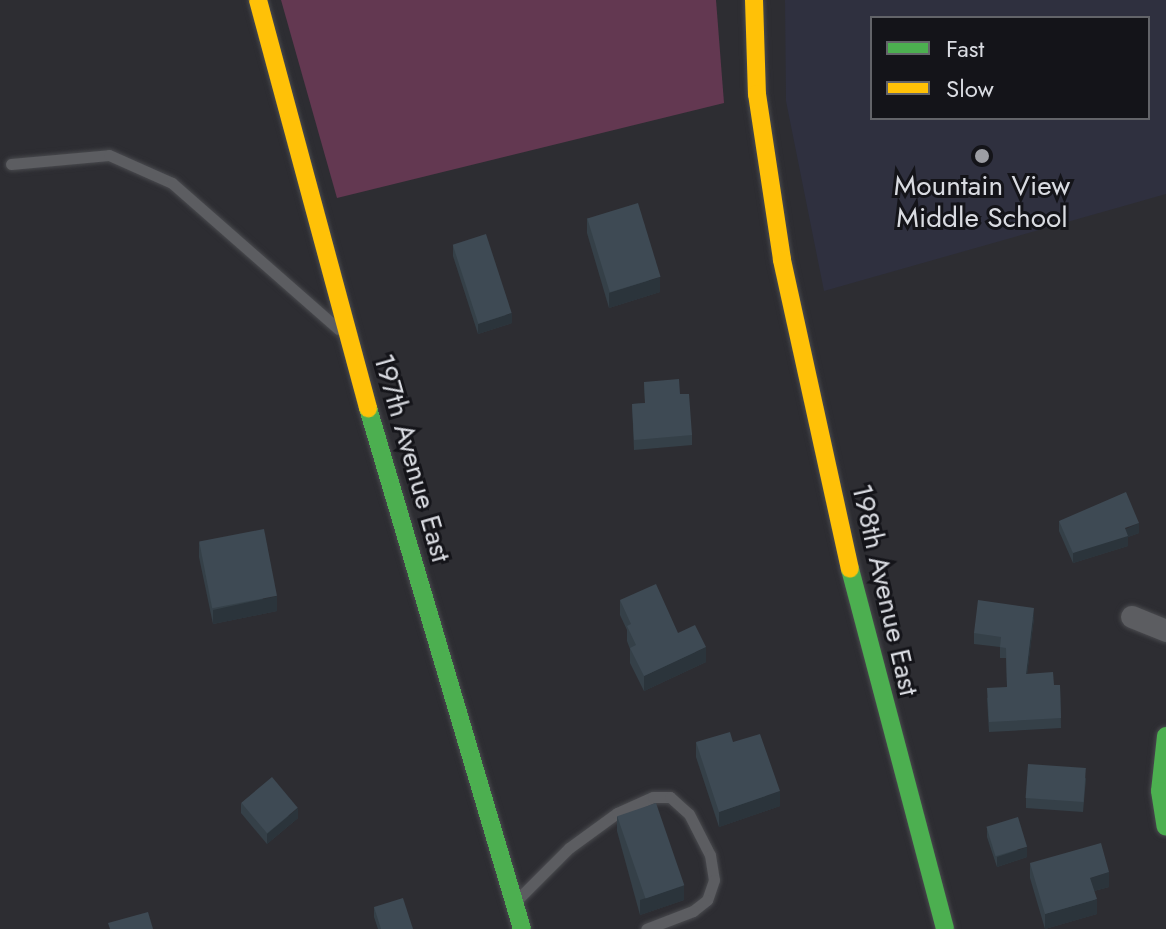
<!DOCTYPE html>
<html>
<head>
<meta charset="utf-8">
<style>
  body { margin:0 }
  #map { position:relative; width:1166px; height:929px; overflow:hidden; background:#2d2d32; font-family:Jost,sans-serif }
  div>[style] { position:absolute }
  .built>* { inset:0; background:#2f303f }
  .green>* { inset:0; background:#633851 }
  .roads { filter:drop-shadow(0 0 2px #494a4e) drop-shadow(0 0 2px #494a4e) }
  .lane>* { height:11px; margin:-5.5px; padding:0 5.5px; transform-origin:5.5px; border-radius:5.5px; background:#5c5d61 }
  .street>* { height:22px; margin:-11px; padding:0 11px; transform-origin:11px; border-radius:11px; background:#5c5d61 }
  .fast>* { height:18px; margin:-9px; padding:0 9px; transform-origin:9px; border-radius:9px; background:#4caf50 }
  .slow>* { height:18px; margin:-9px; padding:0 9px; transform-origin:9px; border-radius:9px; background:#ffc107 }
  .wall>* { inset:0; background:#354048 }
  .shaded-wall>* { inset:0; background:#2b343b }
  .building>* { inset:0; background:#3e4a54; transform-origin:0 0 }
  .dots>* { width:22px; height:22px; translate:-50% -50%; box-sizing:border-box; border:4px solid #141419; border-radius:50% }
  span { translate:-50% -50%; white-space:nowrap; text-align:center; line-height:1.15; -webkit-text-stroke:6px #141419; paint-order:stroke }
  .poi-label { font-size:28px; color:#d9dbe1 }
  .street-label { font-size:28px; color:#d9dbe1 }
  .legend { position:absolute; left:870px; top:16px; width:280px; height:104px; box-sizing:border-box; background:#141419; border:2px solid #636469; margin:0; padding:10px 14px; list-style:none; font-size:24px; color:#d9dbe1 }
  .legend li { display:flex; align-items:center; gap:16px; height:40px }
  .legend b { width:40px; border:2px solid #636469 }
</style>
</head>
<body>
<div id="map">
  <div class="built">
    <i style="clip-path:polygon(evenodd,785px 0,1166px 0,1166px 194px,824px 291px,786px 101px,785px 0,872px 18px,1148px 18px,1148px 118px,872px 118px,872px 18px)"></i>
  </div>
  <div class="green">
    <i style="clip-path:polygon(281px 0,716px 0,724px 103px,337px 198px)"></i>
  </div>
  <div class="roads">
    <div class="lane">
      <i style="left:11px;top:164px;width:98px;rotate:-5.2deg"></i>
      <i style="left:109px;top:155px;width:69px;rotate:24deg"></i>
      <i style="left:172px;top:183px;width:221px;rotate:41.3deg"></i>
      <i style="left:517px;top:900px;width:74px;rotate:-45deg"></i>
      <i style="left:569px;top:848px;width:59px;rotate:-36.1deg"></i>
      <i style="left:617px;top:813px;width:39px;rotate:-24deg"></i>
      <i style="left:653px;top:797px;width:17px"></i>
      <i style="left:670px;top:797px;width:25px;rotate:42deg"></i>
      <i style="left:689px;top:814px;width:46px;rotate:62.9deg"></i>
      <i style="left:710px;top:855px;width:25px;rotate:81deg"></i>
      <i style="left:714px;top:880px;width:21px;rotate:109deg"></i>
      <i style="left:707px;top:900px;width:18px;rotate:142deg"></i>
      <i style="left:693px;top:911px;width:50px;rotate:159deg"></i>
    </div>
    <div class="street">
      <i style="left:1132px;top:617px;width:37px;rotate:22deg"></i>
    </div>
    <div class="fast">
      <i style="left:368px;top:408px;width:543px;rotate:73.53deg"></i>
      <i style="left:850px;top:569px;width:372px;rotate:75.2deg"></i>
      <i style="left:1166px;top:736px;width:55px;rotate:96.2deg"></i>
      <i style="left:1160px;top:791px;width:36px;rotate:81deg"></i>
    </div>
    <div class="slow">
      <i style="left:258px;top:0;width:423px;rotate:74.9deg"></i>
      <i style="left:754px;top:0;width:94px;rotate:88.2deg"></i>
      <i style="left:757px;top:94px;width:168px;rotate:81.4deg"></i>
      <i style="left:782px;top:260px;width:316px;rotate:77.6deg"></i>
    </div>
  </div>
  <div class="wall">
    <i style="clip-path:polygon(587px 218px,660px 292px,609px 308px,587px 233px)"></i>
    <i style="clip-path:polygon(453px 245px,512px 323px,478px 334px,453px 256px)"></i>
    <i style="clip-path:polygon(644px 382px,680px 394px,692px 435px,692px 445px,634px 450px,632px 404px,645px 403px)"></i>
    <i style="clip-path:polygon(1059px 521px,1139px 533px,1128px 537px,1128px 546px,1073px 563px,1059px 531px)"></i>
    <i style="clip-path:polygon(199px 542px,277px 611px,213px 624px,199px 557px)"></i>
    <i style="clip-path:polygon(620px 600px,678px 633px,706px 662px,644px 691px,630px 663px,630px 649px,627px 641px,627px 630px,620px 615px)"></i>
    <i style="clip-path:polygon(1034px 618px,1027px 674px,1054px 685px,1060px 685px,1061px 728px,989px 732px,987px 698px,1007px 687px,1006px 658px,1000px 658px,1000px 647px,974px 644px,974px 633px)"></i>
    <i style="clip-path:polygon(696px 742px,780px 806px,719px 827px,696px 757px)"></i>
    <i style="clip-path:polygon(1086px 778px,1083px 812px,1026px 808px,1026px 798px)"></i>
    <i style="clip-path:polygon(241px 803px,298px 818px,267px 844px,241px 813px)"></i>
    <i style="clip-path:polygon(617px 816px,684px 900px,640px 915px,617px 831px)"></i>
    <i style="clip-path:polygon(987px 827px,1027px 857px,997px 867px,987px 837px)"></i>
    <i style="clip-path:polygon(1030px 863px,1109px 887px,1094px 891px,1097px 914px,1045px 929px,1030px 878px)"></i>
    <i style="clip-path:polygon(374px 907px,413px 929px,378px 929px,374px 917px)"></i>
  </div>
  <div class="shaded-wall">
    <i style="clip-path:polygon(660px 277px,660px 292px,609px 308px,609px 293px)"></i>
    <i style="clip-path:polygon(512px 313px,512px 323px,478px 334px,478px 324px)"></i>
    <i style="clip-path:polygon(1139px 523px,1139px 533px,1128px 537px,1128px 546px,1073px 563px,1073px 553px)"></i>
    <i style="clip-path:polygon(277px 596px,277px 611px,213px 624px,213px 610px)"></i>
    <i style="clip-path:polygon(1034px 608px,1034px 618px,1026px 684px,1026px 674px)"></i>
    <i style="clip-path:polygon(706px 647px,706px 662px,644px 691px,644px 676px)"></i>
    <i style="clip-path:polygon(780px 791px,780px 806px,719px 827px,719px 812px)"></i>
    <i style="clip-path:polygon(298px 808px,298px 818px,267px 844px,267px 834px)"></i>
    <i style="clip-path:polygon(1027px 847px,1027px 857px,997px 867px,997px 857px)"></i>
    <i style="clip-path:polygon(1109px 872px,1109px 887px,1090px 892px,1090px 878px)"></i>
    <i style="clip-path:polygon(684px 885px,684px 900px,640px 915px,640px 900px)"></i>
    <i style="clip-path:polygon(1097px 899px,1097px 914px,1045px 929px,1045px 914px)"></i>
  </div>
  <div class="building">
    <i style="left:638px;top:203px;width:77px;height:53px;rotate:73deg"></i>
    <i style="left:486px;top:234px;width:83px;height:35px;rotate:72deg"></i>
    <i style="clip-path:polygon(679px 379px,680px 394px,689px 394px,692px 435px,634px 440px,632px 404px,645px 403px,644px 382px)"></i>
    <i style="clip-path:polygon(1126px 492px,1139px 523px,1125px 528px,1128px 536px,1073px 553px,1059px 521px)"></i>
    <i style="left:264px;top:529px;width:68px;height:66px;rotate:79deg"></i>
    <i style="clip-path:polygon(656px 584px,678px 633px,695px 625px,706px 647px,644px 676px,630px 648px,636px 645px,627px 626px,631px 624px,620px 600px)"></i>
    <i style="clip-path:polygon(978px 600px,1034px 608px,1026px 674px,1053px 672px,1054px 685px,1060px 685px,1061px 718px,989px 722px,987px 688px,1007px 687px,1006px 648px,1000px 647px,1001px 637px,974px 633px)"></i>
    <i style="clip-path:polygon(730px 732px,733px 742px,760px 734px,780px 791px,719px 812px,696px 742px)"></i>
    <i style="left:1028px;top:764px;width:58px;height:34px;rotate:4deg"></i>
    <i style="left:272px;top:777px;width:40px;height:40px;rotate:50deg"></i>
    <i style="left:656px;top:803px;width:87px;height:41px;rotate:71deg"></i>
    <i style="left:1018px;top:817px;width:31px;height:33px;rotate:73deg"></i>
    <i style="clip-path:polygon(1101px 843px,1109px 872px,1090px 878px,1097px 899px,1045px 914px,1030px 863px)"></i>
    <i style="clip-path:polygon(403px 898px,413px 929px,381px 929px,374px 907px)"></i>
    <i style="clip-path:polygon(148px 912px,153px 929px,110px 929px,108px 923px)"></i>
  </div>
  <div class="dots">
    <i style="left:982px;top:156px;background:#9d9ea4"></i>
  </div>
  <div class="poi-label">
    <span style="left:982px;top:202px">Mountain View<br>Middle School</span>
  </div>
  <div class="street-label">
    <span style="left:412px;top:458px;rotate:74deg">197th Avenue East</span>
    <span style="left:885px;top:590px;rotate:77deg">198th Avenue East</span>
  </div>
  <ul class="legend">
  <li><b style="height:10px;background:#4caf50"></b>Fast</li>
  <li><b style="height:10px;background:#ffc107"></b>Slow</li>
  </ul>
</div>
</body>
</html>
